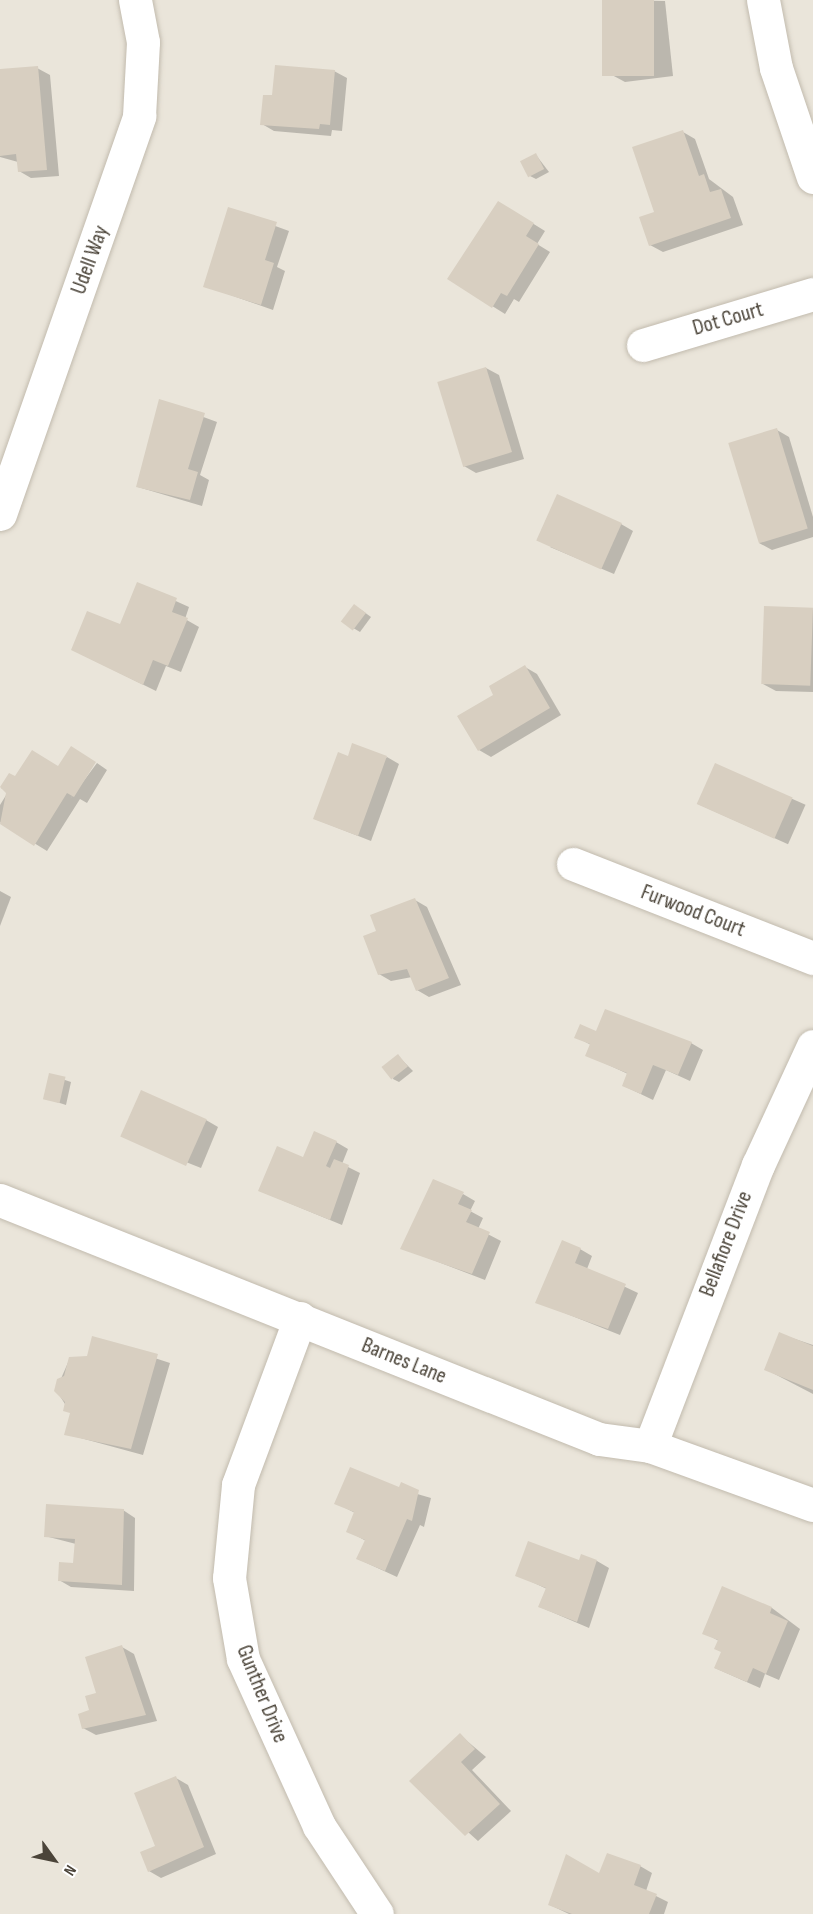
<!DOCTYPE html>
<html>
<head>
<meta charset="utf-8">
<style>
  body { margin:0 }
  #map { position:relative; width:813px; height:1914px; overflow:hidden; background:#f6f3ec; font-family:"Sofia Sans Condensed",sans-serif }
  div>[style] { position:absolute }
  .residential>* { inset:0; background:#eae5da; transform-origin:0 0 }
  .shadow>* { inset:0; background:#0003; transform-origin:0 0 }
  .building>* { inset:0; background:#d8cfc1; transform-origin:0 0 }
  .roads { filter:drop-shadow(0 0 2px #c2bbae) drop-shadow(0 0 2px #c2bbae) }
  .minor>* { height:33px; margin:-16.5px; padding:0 16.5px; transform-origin:16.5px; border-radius:16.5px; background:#fff }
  span { translate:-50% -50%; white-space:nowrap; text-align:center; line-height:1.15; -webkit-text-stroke:6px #fff; paint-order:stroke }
  .street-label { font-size:22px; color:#4b4439 }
  .north { position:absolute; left:24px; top:1830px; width:60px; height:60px; -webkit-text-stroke:4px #fff; paint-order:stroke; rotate:123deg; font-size:16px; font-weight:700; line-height:24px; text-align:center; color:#4b4439 }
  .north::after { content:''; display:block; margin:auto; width:21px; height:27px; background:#4b4439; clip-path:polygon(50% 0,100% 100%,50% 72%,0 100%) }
</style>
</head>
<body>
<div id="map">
  <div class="residential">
    <i style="left:0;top:0;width:813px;height:1914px"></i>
  </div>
  <div class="shadow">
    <i style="clip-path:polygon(604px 0,665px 1px,673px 76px,625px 82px,612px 75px)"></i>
    <i style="clip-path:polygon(37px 68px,50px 75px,59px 176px,31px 178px,19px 171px,18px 162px,0 157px,0 113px)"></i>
    <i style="clip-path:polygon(334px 71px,347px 78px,342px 131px,332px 130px,331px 136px,274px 131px,262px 124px,274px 97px)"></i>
    <i style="clip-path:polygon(683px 132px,695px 139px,709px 179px,733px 197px,743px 225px,663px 252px,650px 245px)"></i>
    <i style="clip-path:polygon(536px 155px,549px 172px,536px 179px,530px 176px)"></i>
    <i style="clip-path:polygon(229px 209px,289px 231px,277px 267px,285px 271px,273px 310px,205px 286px)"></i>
    <i style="clip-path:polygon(511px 210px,545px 231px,537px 244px,550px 252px,519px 302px,514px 299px,505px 314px,449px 279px)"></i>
    <i style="clip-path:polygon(486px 368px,499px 375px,524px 459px,476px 473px,464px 466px)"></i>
    <i style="clip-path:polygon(160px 401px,217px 422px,200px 475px,209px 480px,202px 506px,138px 487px)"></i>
    <i style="clip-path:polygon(777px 430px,789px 437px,813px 517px,813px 537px,772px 550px,759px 543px)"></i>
    <i style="clip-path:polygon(621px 524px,633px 531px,614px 574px,550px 547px)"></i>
    <i style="clip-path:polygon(138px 584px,189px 607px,185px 619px,199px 627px,181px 672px,166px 666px,156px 691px,73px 650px,121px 626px)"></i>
    <i style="clip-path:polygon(360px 609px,371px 617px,360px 632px,343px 622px)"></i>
    <i style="clip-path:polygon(813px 609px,813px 692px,776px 691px,763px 684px)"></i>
    <i style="clip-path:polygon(525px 667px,537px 674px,561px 715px,491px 757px,479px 750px,495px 695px)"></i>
    <i style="clip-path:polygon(387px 757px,399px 764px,371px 841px,315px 819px)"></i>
    <i style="clip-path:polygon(94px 762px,71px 798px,97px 763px,107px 770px,87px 803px,80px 799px,47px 851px,0 822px,0 805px,8px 792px,1px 788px,10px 775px,16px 778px)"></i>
    <i style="left:716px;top:765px;width:98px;height:43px;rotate:24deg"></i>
    <i style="clip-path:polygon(0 891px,11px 897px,0 926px)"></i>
    <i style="clip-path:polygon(415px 900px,427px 907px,461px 985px,429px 997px,417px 990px,412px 977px,391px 981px,379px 974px,378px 932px)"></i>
    <i style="clip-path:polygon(576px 1037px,691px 1043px,703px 1050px,690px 1081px,666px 1070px,653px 1100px,624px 1086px,628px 1074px,587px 1055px,591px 1045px)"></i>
    <i style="clip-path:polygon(398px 1056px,413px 1071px,399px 1082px,393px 1079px)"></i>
    <i style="clip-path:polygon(50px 1075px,71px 1082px,66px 1105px,44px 1098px)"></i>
    <i style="clip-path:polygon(206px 1120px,218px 1127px,201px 1168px,123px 1137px)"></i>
    <i style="clip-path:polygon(336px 1142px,348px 1149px,342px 1164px,360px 1173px,342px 1225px,260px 1191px)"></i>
    <i style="clip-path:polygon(463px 1194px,475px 1201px,470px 1211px,483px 1218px,478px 1229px,501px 1241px,485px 1280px,402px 1248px)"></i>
    <i style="clip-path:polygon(580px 1249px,592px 1256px,587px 1269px,638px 1293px,620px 1335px,537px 1302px)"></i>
    <i style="clip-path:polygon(780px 1334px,813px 1345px,813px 1394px,765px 1369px)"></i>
    <i style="clip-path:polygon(93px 1338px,170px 1363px,143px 1455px,66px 1434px,72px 1415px,56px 1390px,70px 1358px,88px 1357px)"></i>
    <i style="clip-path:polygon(400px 1489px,431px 1498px,424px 1527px,420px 1525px,397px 1577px,358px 1559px,366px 1541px,348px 1531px,355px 1513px,336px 1503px)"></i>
    <i style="clip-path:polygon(123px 1510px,135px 1518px,134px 1591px,71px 1587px,59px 1580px,74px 1564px,76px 1544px,45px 1536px)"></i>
    <i style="clip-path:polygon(597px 1561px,609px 1568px,589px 1628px,540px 1607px,547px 1589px,517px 1575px)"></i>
    <i style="clip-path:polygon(723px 1588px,772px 1608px,800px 1629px,779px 1680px,765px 1674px,760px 1688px,715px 1668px,722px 1652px,719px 1641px,704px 1633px)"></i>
    <i style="clip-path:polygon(122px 1647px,134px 1654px,157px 1721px,96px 1735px,83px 1728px)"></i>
    <i style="clip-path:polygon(460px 1735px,486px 1757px,472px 1770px,511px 1811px,478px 1841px,411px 1781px)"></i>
    <i style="clip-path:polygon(176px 1778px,188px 1785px,216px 1854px,161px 1878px,149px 1871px)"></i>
    <i style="clip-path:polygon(640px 1866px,652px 1873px,646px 1891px,668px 1902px,664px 1914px,569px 1914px,550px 1905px,600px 1876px)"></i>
  </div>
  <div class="building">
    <i style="left:602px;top:0;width:52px;height:76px"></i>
    <i style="clip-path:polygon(275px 65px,335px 70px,330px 125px,320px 124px,319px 129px,260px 125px,263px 95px,272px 95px)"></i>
    <i style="clip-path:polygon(38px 66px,47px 170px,18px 172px,16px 154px,0 156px,0 69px)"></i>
    <i style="clip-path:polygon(683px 130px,699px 176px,704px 174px,710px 192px,721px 189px,731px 218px,649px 246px,639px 217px,654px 212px,632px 147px)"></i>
    <i style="left:536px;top:153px;width:18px;height:18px;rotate:63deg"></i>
    <i style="clip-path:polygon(498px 201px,534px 223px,526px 236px,539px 244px,507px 296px,501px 293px,492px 308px,447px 279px)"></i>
    <i style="clip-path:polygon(228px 207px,277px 222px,265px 260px,274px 263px,261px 305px,203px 287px)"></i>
    <i style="left:486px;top:367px;width:89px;height:51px;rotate:73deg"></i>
    <i style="clip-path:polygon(159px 399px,205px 413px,188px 469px,198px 472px,190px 500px,136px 487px)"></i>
    <i style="left:777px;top:428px;width:105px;height:51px;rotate:73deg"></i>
    <i style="left:557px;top:494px;width:71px;height:51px;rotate:24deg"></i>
    <i style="clip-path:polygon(137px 582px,177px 598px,172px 612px,188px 618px,168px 666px,153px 660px,143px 685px,71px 650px,87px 611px,120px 624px)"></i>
    <i style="left:354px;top:604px;width:15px;height:22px;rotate:37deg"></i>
    <i style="left:764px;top:606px;width:49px;height:78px;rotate:2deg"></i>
    <i style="clip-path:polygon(525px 665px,550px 708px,478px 751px,457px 716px,493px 695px,489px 686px)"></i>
    <i style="clip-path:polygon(352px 743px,387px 756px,358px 836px,313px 819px,338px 752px,348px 756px)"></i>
    <i style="clip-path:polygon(71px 746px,96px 762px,74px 797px,67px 793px,34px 846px,0 824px,6px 793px,0 787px,9px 773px,15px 776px,32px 750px,58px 766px)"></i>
    <i style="left:715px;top:763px;width:85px;height:45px;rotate:24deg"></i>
    <i style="clip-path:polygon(415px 898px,449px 978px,416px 991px,407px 969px,378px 975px,363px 936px,376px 931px,370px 915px)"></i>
    <i style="clip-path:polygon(605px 1009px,692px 1042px,678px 1075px,653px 1065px,641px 1094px,622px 1086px,627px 1073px,585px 1056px,590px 1044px,574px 1038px,580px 1024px,596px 1031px)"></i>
    <i style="left:398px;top:1054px;width:16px;height:21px;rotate:52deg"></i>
    <i style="left:49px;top:1073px;width:17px;height:27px;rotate:13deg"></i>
    <i style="left:141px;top:1090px;width:72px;height:51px;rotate:24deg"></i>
    <i style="clip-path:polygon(314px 1131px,337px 1141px,326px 1166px,330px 1168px,334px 1159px,349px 1165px,330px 1220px,258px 1191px,277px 1146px,303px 1157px)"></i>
    <i style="clip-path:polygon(433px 1179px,464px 1192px,458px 1204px,472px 1210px,466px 1222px,490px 1232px,472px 1274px,400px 1249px)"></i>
    <i style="clip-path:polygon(562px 1240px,581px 1248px,575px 1263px,626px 1284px,608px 1329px,535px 1303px)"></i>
    <i style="clip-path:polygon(779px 1332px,813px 1346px,813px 1390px,764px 1370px)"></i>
    <i style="clip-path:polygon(92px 1336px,158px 1354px,131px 1449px,64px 1435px,70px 1413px,63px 1411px,65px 1402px,54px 1391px,57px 1379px,64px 1376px,69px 1357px,87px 1356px)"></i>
    <i style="clip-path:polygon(350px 1467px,399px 1487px,401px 1482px,419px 1490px,412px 1521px,407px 1519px,385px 1571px,356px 1559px,365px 1540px,346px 1532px,354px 1512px,334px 1504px)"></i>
    <i style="clip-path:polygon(46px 1504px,124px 1509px,122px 1585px,58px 1581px,59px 1562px,73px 1563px,75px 1539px,44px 1537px)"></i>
    <i style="clip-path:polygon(528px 1541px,579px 1560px,581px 1554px,597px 1560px,577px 1622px,538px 1607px,546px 1588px,515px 1576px)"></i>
    <i style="clip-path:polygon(722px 1586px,772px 1607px,770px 1613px,788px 1621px,766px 1674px,753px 1668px,747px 1682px,714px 1668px,721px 1652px,714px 1649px,718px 1640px,702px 1634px)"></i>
    <i style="clip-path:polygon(122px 1645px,146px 1715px,82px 1729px,78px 1714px,89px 1710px,85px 1696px,96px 1693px,85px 1657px)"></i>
    <i style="clip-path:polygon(460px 1733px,475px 1749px,461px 1762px,500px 1804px,465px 1836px,409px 1781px)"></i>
    <i style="clip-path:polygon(176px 1776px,204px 1847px,148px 1872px,140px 1852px,155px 1846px,134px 1793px)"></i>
    <i style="clip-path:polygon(607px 1853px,641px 1865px,634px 1885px,657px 1894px,649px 1914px,572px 1914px,548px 1905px,566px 1854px,599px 1873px)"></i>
  </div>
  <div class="roads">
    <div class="minor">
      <i style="left:763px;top:0;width:69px;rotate:79.2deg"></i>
      <i style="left:776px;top:68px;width:115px;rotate:71.3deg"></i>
      <i style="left:643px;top:345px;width:177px;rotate:-16.7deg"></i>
      <i style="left:0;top:514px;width:422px;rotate:-70.7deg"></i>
      <i style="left:139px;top:116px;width:74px;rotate:-86.9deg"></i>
      <i style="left:143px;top:42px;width:43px;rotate:-100.8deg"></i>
      <i style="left:573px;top:864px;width:258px;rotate:21.4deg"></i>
      <i style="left:0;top:1200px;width:645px;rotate:21.75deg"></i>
      <i style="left:599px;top:1439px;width:51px;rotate:7.8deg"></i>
      <i style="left:650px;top:1446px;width:173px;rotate:19.9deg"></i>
      <i style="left:300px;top:1318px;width:178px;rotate:110.4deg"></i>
      <i style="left:238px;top:1485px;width:93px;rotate:95.5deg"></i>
      <i style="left:229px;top:1578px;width:82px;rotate:80.2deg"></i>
      <i style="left:243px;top:1659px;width:183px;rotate:65.5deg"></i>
      <i style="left:319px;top:1826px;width:105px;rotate:56.6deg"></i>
      <i style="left:650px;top:1446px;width:301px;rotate:-69deg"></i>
      <i style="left:758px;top:1165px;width:131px;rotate:-65.2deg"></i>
    </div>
  </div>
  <div class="street-label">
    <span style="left:90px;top:260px;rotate:-70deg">Udell Way</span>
    <span style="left:728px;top:319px;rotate:-16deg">Dot Court</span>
    <span style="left:693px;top:911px;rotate:21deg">Furwood Court</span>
    <span style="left:726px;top:1244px;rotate:-69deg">Bellafiore Drive</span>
    <span style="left:404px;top:1361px;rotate:22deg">Barnes Lane</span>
    <span style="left:262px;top:1694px;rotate:68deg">Gunther Drive</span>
  </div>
  <div class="north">N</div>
</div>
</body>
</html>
